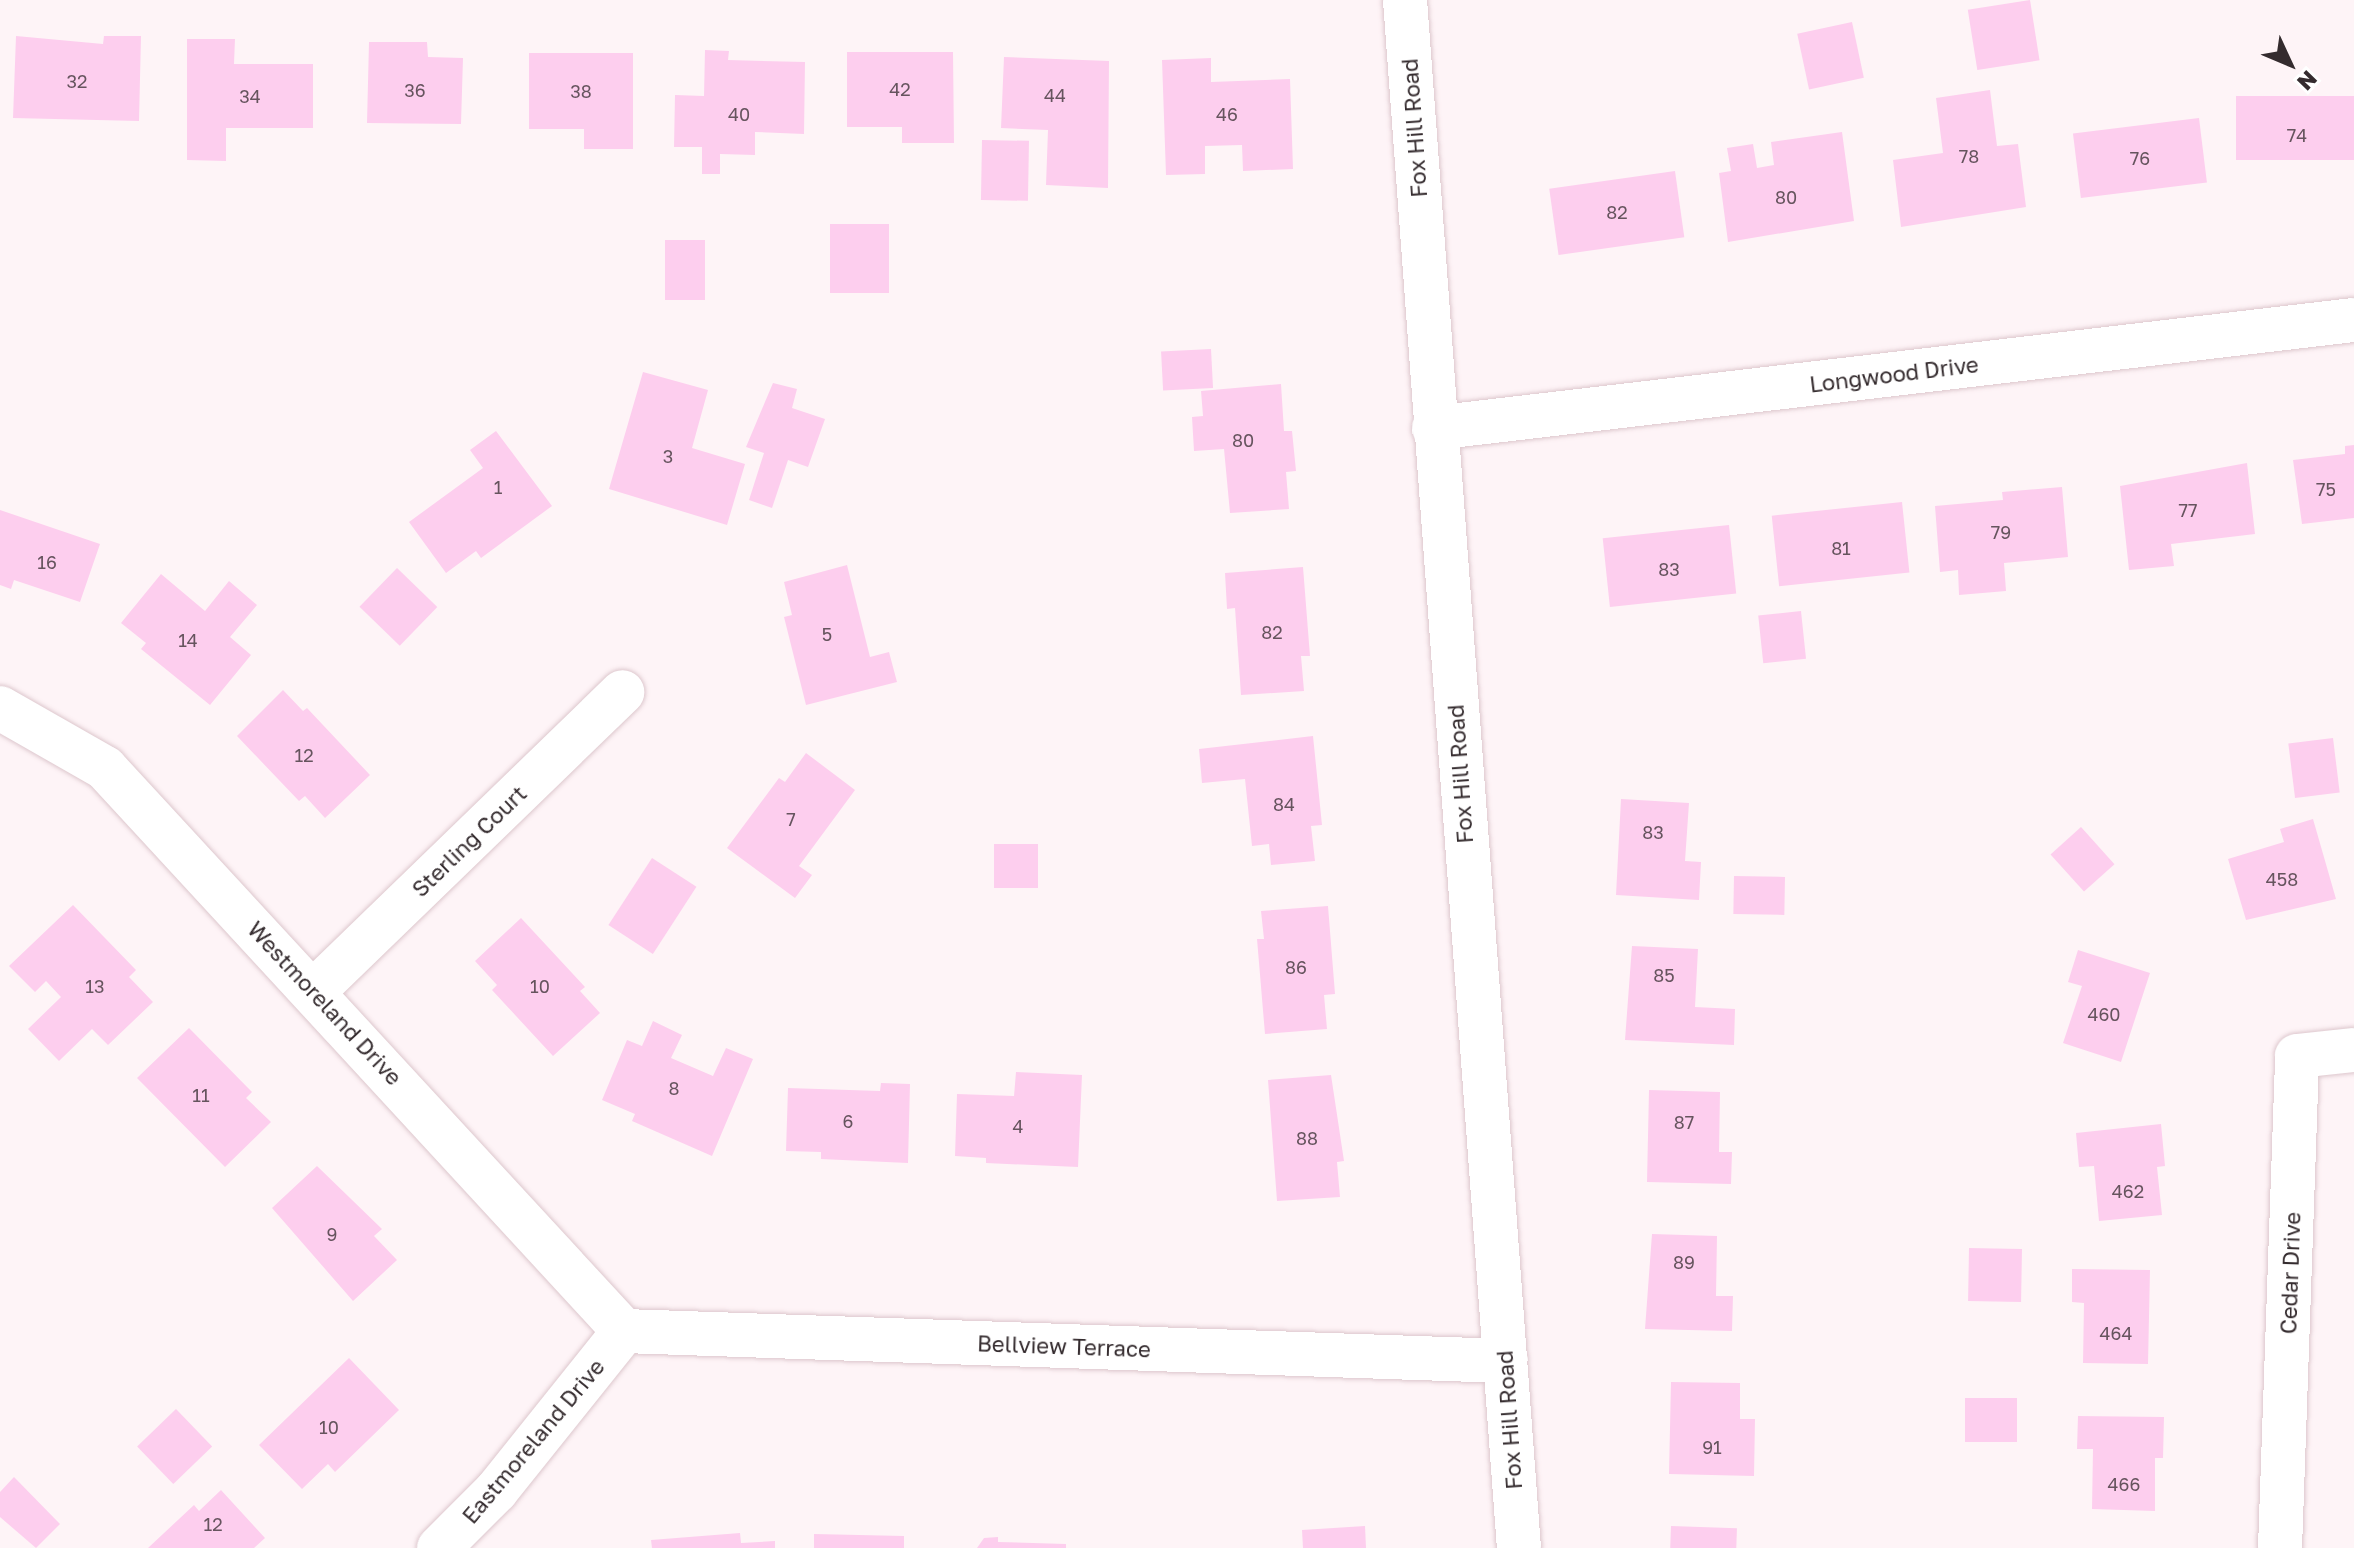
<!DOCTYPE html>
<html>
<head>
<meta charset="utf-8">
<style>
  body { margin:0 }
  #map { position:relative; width:2354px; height:1548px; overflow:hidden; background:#fef4f7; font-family:"Golos Text",sans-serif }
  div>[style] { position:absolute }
  .building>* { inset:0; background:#fdceee; transform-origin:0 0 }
  .roads { filter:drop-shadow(0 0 2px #ddc7cd) drop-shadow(0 0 2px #ddc7cd) }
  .street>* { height:44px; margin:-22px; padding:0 22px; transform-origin:22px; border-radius:22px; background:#fff }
  .secondary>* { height:44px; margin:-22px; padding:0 22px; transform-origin:22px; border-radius:22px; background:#fff }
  span { translate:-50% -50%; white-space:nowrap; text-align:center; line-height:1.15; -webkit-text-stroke:6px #fff; paint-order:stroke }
  .number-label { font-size:18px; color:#66545e }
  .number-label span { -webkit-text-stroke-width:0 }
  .street-label { font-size:22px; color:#342b2e }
  .north { position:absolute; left:2250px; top:24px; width:80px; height:80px; -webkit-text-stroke:6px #fff; paint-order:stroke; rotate:134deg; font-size:22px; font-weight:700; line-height:32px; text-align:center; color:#342b2e }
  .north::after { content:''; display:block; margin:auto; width:28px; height:36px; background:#342b2e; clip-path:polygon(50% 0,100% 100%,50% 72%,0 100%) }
</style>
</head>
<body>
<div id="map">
  <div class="building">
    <i style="left:2030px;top:0;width:61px;height:63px;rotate:81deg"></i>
    <i style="left:1852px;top:22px;width:57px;height:56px;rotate:78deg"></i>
    <i style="clip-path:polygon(16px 36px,103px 44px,104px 36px,141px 36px,139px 121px,13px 118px)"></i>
    <i style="clip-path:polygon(187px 39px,235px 39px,234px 64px,313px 64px,313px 128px,226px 128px,226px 161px,187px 160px)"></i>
    <i style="clip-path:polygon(369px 42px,427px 42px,428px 57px,463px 58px,461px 124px,367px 123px)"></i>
    <i style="clip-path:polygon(705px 50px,729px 51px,728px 60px,805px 62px,804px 134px,755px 132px,755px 155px,720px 154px,720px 174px,702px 174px,702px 147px,674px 147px,675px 95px,704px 96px)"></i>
    <i style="clip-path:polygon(847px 52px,953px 52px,954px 143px,902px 143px,902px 127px,847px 127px)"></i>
    <i style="clip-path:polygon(529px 53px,633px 53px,633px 149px,584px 149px,584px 129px,529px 129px)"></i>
    <i style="clip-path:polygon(1004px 57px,1109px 61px,1108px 188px,1046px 185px,1048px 130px,1001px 128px)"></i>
    <i style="clip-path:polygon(1211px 58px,1211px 82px,1290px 79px,1293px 169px,1243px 171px,1242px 145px,1205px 146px,1205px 174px,1166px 175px,1162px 60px)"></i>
    <i style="clip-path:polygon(1990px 90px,1997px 146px,2018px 144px,2026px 207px,1901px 227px,1893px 160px,1943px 153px,1936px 98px)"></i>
    <i style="left:2354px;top:96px;width:64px;height:118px;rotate:90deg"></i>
    <i style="left:2199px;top:118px;width:65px;height:127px;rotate:83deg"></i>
    <i style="clip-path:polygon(1842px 132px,1854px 221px,1728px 242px,1719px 173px,1731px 171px,1727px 148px,1753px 144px,1757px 168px,1774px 165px,1771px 142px)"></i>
    <i style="left:982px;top:140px;width:47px;height:60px;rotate:1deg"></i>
    <i style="left:1675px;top:171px;width:67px;height:127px;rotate:82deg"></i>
    <i style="left:830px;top:224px;width:59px;height:69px"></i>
    <i style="left:705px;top:240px;width:60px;height:40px;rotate:90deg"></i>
    <i style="left:1211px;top:349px;width:39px;height:50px;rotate:87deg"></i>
    <i style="clip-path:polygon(643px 372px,708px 390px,692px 448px,745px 464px,727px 525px,609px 489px)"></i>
    <i style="clip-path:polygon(773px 383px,797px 389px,792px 408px,825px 419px,808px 467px,788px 460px,772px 508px,749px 500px,764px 453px,746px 447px)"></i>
    <i style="clip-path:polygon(1281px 384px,1284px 431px,1292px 431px,1296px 471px,1286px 472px,1289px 509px,1230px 513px,1224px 449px,1194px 451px,1192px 417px,1203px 416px,1201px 391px)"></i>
    <i style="clip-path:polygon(496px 431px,552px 506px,481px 558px,476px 551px,446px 573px,409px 522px,483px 468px,470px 450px)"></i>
    <i style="clip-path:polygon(2354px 445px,2354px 518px,2302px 524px,2293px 460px,2345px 454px,2345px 446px)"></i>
    <i style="clip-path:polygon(2247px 463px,2255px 534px,2171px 544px,2174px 566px,2129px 570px,2120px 486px)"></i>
    <i style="clip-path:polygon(2062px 487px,2068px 557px,2004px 563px,2006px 591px,1959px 595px,1958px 570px,1940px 572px,1935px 506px,2003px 500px,2002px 492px)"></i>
    <i style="left:1902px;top:502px;width:71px;height:131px;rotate:84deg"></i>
    <i style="clip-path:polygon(0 510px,100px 544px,80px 602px,14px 580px,11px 589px,0 585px)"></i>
    <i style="left:1729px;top:525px;width:69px;height:127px;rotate:84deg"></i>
    <i style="clip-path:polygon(847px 565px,870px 657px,889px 652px,897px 682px,806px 705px,784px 617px,792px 615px,784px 582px)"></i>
    <i style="clip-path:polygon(1303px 567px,1310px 656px,1301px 656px,1304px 691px,1241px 695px,1235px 608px,1227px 609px,1225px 573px)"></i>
    <i style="left:397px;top:568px;width:56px;height:54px;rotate:44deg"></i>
    <i style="clip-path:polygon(161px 574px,205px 611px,229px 581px,257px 605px,230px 637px,251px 655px,210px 705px,141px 649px,146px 643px,121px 623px)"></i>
    <i style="left:1801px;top:611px;width:48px;height:43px;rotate:84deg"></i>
    <i style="clip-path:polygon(283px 690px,303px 711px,307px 708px,370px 775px,325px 818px,305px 796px,299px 801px,237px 736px)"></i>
    <i style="clip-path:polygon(1313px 736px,1322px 825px,1311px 826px,1315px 861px,1271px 865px,1269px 844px,1252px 846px,1245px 779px,1202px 783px,1199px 749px)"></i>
    <i style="left:2333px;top:738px;width:55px;height:45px;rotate:83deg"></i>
    <i style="clip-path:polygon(806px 753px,855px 790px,799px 866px,812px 875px,795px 898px,727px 848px,779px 778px,785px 782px)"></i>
    <i style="clip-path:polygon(1621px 799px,1689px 803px,1685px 861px,1701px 862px,1699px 900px,1616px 895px)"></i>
    <i style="clip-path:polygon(2313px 819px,2336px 899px,2246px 920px,2228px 859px,2284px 842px,2280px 829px)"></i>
    <i style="left:2081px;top:827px;width:50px;height:41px;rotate:48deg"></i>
    <i style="left:1038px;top:844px;width:44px;height:44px;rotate:90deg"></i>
    <i style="left:652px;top:858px;width:53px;height:80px;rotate:33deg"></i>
    <i style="left:1734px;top:876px;width:51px;height:38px;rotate:1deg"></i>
    <i style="clip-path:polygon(73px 905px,136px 970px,129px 977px,153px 1002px,108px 1045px,92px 1029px,59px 1061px,28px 1029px,61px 997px,46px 981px,35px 992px,9px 966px)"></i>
    <i style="clip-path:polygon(1328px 906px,1335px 994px,1324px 995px,1327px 1029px,1265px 1034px,1257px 939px,1264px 939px,1261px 911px)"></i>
    <i style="clip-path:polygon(521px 918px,585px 987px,580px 991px,600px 1013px,553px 1056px,492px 990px,497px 985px,475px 961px)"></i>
    <i style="clip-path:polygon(1632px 946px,1698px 949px,1695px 1007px,1735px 1009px,1734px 1045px,1625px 1040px)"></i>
    <i style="clip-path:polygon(2078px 950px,2150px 973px,2121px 1062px,2063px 1043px,2082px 986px,2068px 982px)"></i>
    <i style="clip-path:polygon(653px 1021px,682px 1035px,671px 1058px,713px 1076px,726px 1048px,753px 1059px,712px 1156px,632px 1121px,635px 1114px,602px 1100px,627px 1040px,642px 1046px)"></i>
    <i style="clip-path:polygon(189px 1028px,252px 1092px,246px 1098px,271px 1122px,225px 1167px,137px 1078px)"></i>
    <i style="clip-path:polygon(1016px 1072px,1082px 1075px,1078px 1167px,986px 1163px,986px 1158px,955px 1156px,957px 1094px,1014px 1096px)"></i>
    <i style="clip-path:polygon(1331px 1075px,1344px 1161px,1337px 1162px,1340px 1197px,1277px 1201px,1268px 1080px)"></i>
    <i style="clip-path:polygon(881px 1083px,910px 1084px,908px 1163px,821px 1159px,821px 1152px,786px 1151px,788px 1088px,880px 1091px)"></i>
    <i style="clip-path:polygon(1649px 1090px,1720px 1092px,1719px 1152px,1732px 1152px,1731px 1184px,1647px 1182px)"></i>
    <i style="clip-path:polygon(2161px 1124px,2165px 1166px,2157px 1167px,2162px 1215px,2099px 1221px,2094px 1166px,2079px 1167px,2076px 1133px)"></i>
    <i style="clip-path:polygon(317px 1166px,382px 1229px,374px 1236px,397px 1260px,353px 1301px,272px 1208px)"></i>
    <i style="clip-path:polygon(1652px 1234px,1717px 1236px,1716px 1296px,1733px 1296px,1732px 1331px,1645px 1329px)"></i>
    <i style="left:1969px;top:1248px;width:53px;height:53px;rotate:1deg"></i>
    <i style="clip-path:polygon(2072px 1269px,2150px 1270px,2148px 1364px,2083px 1363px,2084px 1303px,2072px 1302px)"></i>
    <i style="clip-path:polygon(349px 1358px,399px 1410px,335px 1472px,328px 1464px,302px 1489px,259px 1445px)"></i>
    <i style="clip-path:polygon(1671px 1382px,1740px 1383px,1740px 1419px,1755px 1419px,1754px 1476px,1669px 1474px)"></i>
    <i style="left:1965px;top:1398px;width:52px;height:44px"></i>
    <i style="left:176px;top:1409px;width:52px;height:54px;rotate:46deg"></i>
    <i style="clip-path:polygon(2078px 1416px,2164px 1417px,2163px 1458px,2155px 1458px,2155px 1511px,2092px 1509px,2093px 1449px,2077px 1449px)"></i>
    <i style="clip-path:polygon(14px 1477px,60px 1524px,36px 1548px,0 1517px,0 1492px)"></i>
    <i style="clip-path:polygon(221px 1490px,265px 1538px,254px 1548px,148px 1548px,194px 1505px,199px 1511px)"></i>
    <i style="clip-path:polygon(1365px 1526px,1366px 1548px,1303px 1548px,1302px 1530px)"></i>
    <i style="left:1671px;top:1526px;width:66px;height:22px;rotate:2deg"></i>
    <i style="clip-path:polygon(740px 1533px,741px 1543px,775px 1541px,775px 1548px,652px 1548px,651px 1540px)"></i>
    <i style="clip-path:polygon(814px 1534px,904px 1536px,904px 1548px,814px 1548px)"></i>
    <i style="clip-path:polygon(998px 1537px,998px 1542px,1066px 1544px,1066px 1548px,977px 1548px,984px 1538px)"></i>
  </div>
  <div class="roads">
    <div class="street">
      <i style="left:1434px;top:428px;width:926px;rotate:-6.7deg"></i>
      <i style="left:0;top:708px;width:121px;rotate:29.7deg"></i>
      <i style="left:105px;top:768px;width:766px;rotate:47.33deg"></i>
      <i style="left:315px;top:990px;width:428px;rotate:-44.1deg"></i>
      <i style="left:624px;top:1331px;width:882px;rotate:1.95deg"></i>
      <i style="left:439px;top:1548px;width:81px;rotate:-45deg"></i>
      <i style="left:496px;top:1491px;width:205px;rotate:-51.3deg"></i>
      <i style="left:2280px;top:1548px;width:492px;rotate:-88deg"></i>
      <i style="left:2297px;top:1056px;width:57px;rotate:-6deg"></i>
    </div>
    <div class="secondary">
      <i style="left:1405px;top:0;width:1552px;rotate:85.79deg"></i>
    </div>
  </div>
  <div class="number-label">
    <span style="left:77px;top:81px">32</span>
    <span style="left:900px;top:89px">42</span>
    <span style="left:415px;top:90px">36</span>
    <span style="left:581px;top:91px">38</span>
    <span style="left:1055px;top:95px">44</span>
    <span style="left:250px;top:96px">34</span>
    <span style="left:739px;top:114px">40</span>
    <span style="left:1227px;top:114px">46</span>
    <span style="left:2297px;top:135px">74</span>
    <span style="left:1969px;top:156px">78</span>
    <span style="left:2140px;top:158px">76</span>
    <span style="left:1786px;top:197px">80</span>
    <span style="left:1617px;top:212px">82</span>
    <span style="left:1243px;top:440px">80</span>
    <span style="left:668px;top:456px">3</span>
    <span style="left:498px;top:487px">1</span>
    <span style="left:2326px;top:489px">75</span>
    <span style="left:2188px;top:510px">77</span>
    <span style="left:2001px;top:532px">79</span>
    <span style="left:1841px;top:548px">81</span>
    <span style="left:47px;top:562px">16</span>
    <span style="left:1669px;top:569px">83</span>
    <span style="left:1272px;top:632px">82</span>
    <span style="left:827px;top:634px">5</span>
    <span style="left:188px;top:640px">14</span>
    <span style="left:304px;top:755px">12</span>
    <span style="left:1284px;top:804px">84</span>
    <span style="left:791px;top:819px">7</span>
    <span style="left:1653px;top:832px">83</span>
    <span style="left:2282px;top:879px">458</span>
    <span style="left:1296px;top:967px">86</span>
    <span style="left:1664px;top:975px">85</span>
    <span style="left:95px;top:986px">13</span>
    <span style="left:540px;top:986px">10</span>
    <span style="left:2104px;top:1014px">460</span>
    <span style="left:674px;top:1088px">8</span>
    <span style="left:201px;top:1095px">11</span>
    <span style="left:848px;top:1121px">6</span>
    <span style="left:1684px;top:1122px">87</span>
    <span style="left:1018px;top:1126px">4</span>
    <span style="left:1307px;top:1138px">88</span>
    <span style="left:2128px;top:1191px">462</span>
    <span style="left:332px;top:1234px">9</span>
    <span style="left:1684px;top:1262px">89</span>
    <span style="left:2116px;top:1333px">464</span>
    <span style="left:329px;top:1427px">10</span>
    <span style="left:1712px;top:1447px">91</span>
    <span style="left:2124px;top:1484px">466</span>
    <span style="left:213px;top:1524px">12</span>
  </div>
  <div class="street-label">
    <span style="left:1414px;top:128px;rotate:-94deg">Fox Hill Road</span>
    <span style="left:1894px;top:374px;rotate:-7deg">Longwood Drive</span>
    <span style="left:1460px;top:774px;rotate:-94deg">Fox Hill Road</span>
    <span style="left:469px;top:841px;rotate:-44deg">Sterling Court</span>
    <span style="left:325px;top:1003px;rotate:47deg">Westmoreland Drive</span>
    <span style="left:2290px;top:1273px;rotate:-88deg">Cedar Drive</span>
    <span style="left:1064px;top:1346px;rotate:2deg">Bellview Terrace</span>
    <span style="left:1509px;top:1420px;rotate:-94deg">Fox Hill Road</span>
    <span style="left:533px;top:1441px;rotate:-50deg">Eastmoreland Drive</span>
  </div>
  <div class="north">N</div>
</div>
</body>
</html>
